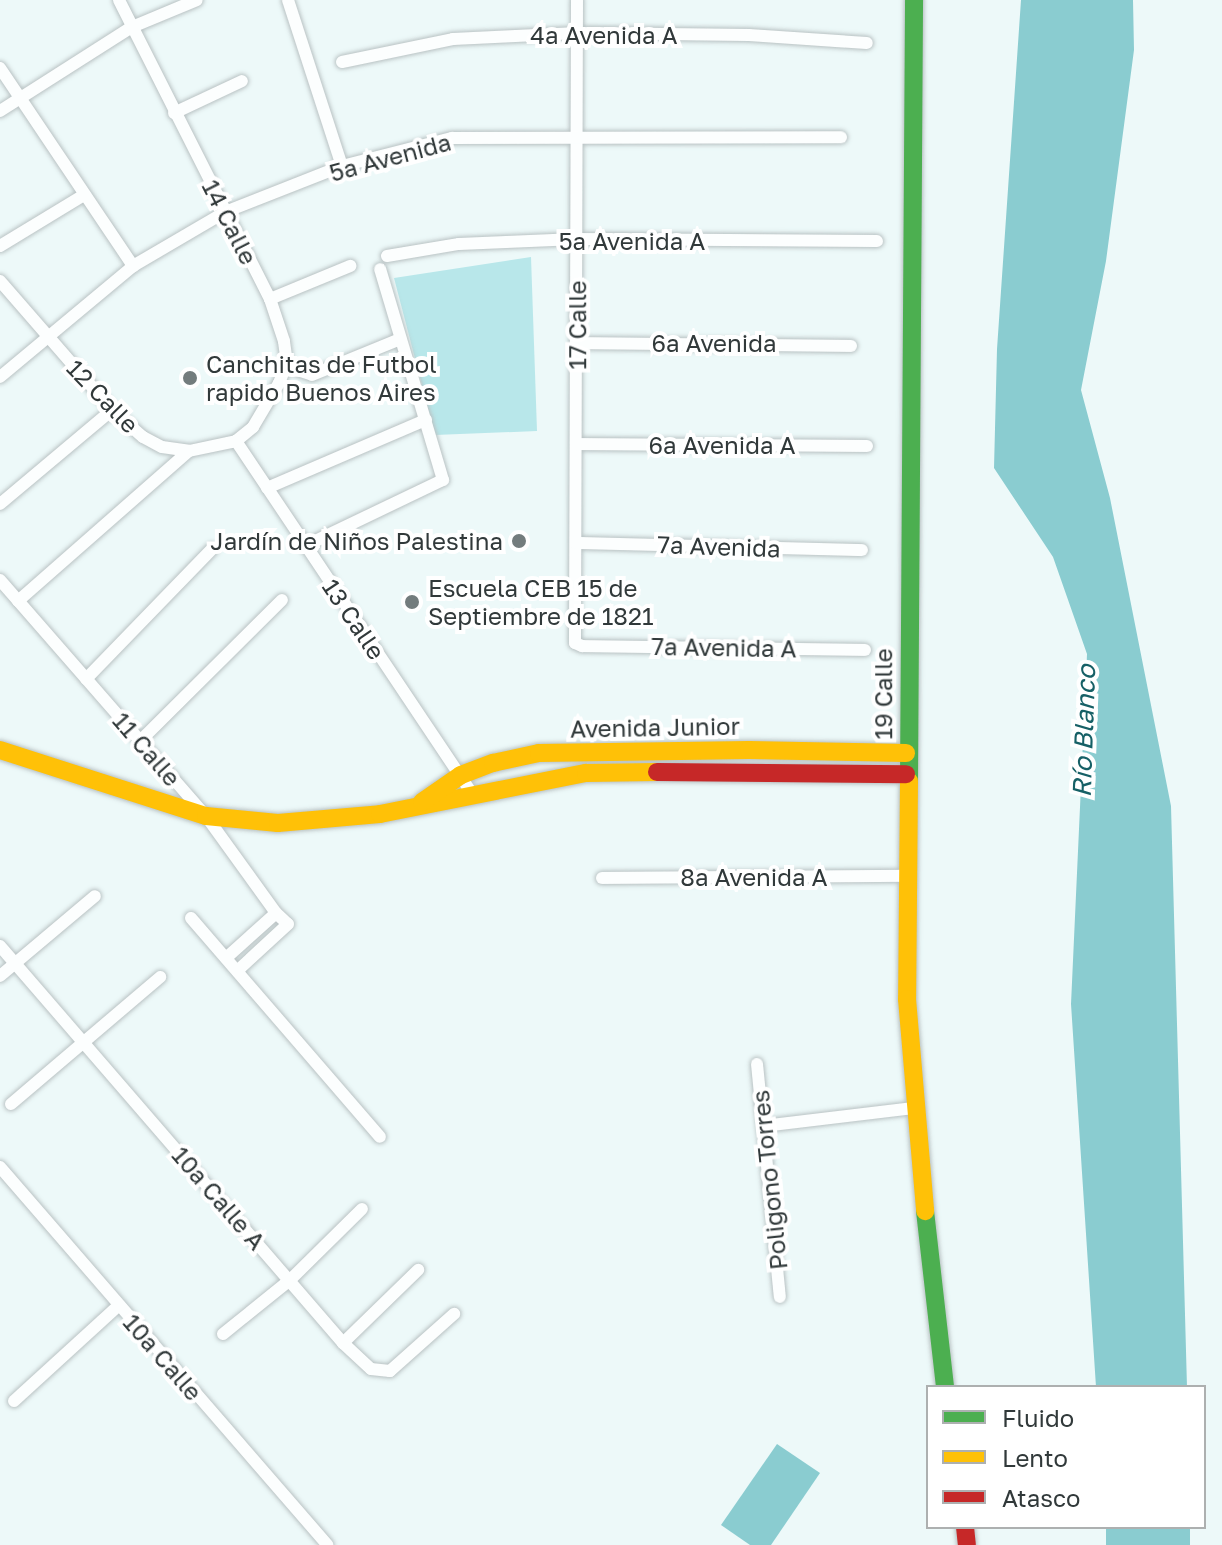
<!DOCTYPE html>
<html>
<head>
<meta charset="utf-8">
<style>
  body { margin:0 }
  #map { position:relative; width:1222px; height:1545px; overflow:hidden; background:#edf9f9; font-family:"Golos Text",sans-serif }
  div>[style] { position:absolute }
  .green>* { inset:0; background:#b8e7ea }
  .water>* { inset:0; background:#8accd0; transform-origin:0 0 }
  .roads { filter:drop-shadow(0 0 2px #b9c2c3) drop-shadow(0 0 2px #b9c2c3) }
  .street>* { height:12px; margin:-6px; padding:0 6px; transform-origin:6px; border-radius:6px; background:#fcfefe }
  .fast>* { height:18px; margin:-9px; padding:0 9px; transform-origin:9px; border-radius:9px; background:#4caf50 }
  .slow>* { height:18px; margin:-9px; padding:0 9px; transform-origin:9px; border-radius:9px; background:#ffc107 }
  .jam>* { height:18px; margin:-9px; padding:0 9px; transform-origin:9px; border-radius:9px; background:#c62828 }
  .dots>* { width:22px; height:22px; translate:-50% -50%; box-sizing:border-box; border:4px solid #fff; border-radius:50% }
  span { translate:-50% -50%; white-space:nowrap; text-align:center; line-height:1.15; -webkit-text-stroke:8px #fff; paint-order:stroke }
  .street-label { font-size:24px; color:#31393a }
  .poi-label { font-size:24px; color:#31393a }
  .left { translate:0 -50%; text-align:left }
  .right { translate:-100% -50%; text-align:right }
  .water-label { font-size:26px; color:#166066; font-style:italic }
  .legend { position:absolute; left:926px; top:1385px; width:280px; height:144px; box-sizing:border-box; background:#fff; border:2px solid #adb0b0; margin:0; padding:10px 14px; list-style:none; font-size:24px; color:#31393a }
  .legend li { display:flex; align-items:center; gap:16px; height:40px }
  .legend b { width:40px; border:2px solid #adb0b0 }
</style>
</head>
<body>
<div id="map">
  <div class="green">
    <i style="clip-path:polygon(531px 257px,537px 431px,435px 435px,394px 278px)"></i>
  </div>
  <div class="water">
    <i style="clip-path:polygon(1021px 0,1133px 0,1134px 50px,1106px 261px,1081px 390px,1110px 498px,1171px 806px,1187px 1387px,1096px 1387px,1071px 1004px,1087px 654px,1053px 557px,994px 468px,997px 349px)"></i>
    <i style="clip-path:polygon(777px 1444px,820px 1473px,771px 1545px,750px 1545px,721px 1525px)"></i>
    <i style="left:1106px;top:1527px;width:84px;height:18px"></i>
  </div>
  <div class="roads">
    <div class="street">
      <i style="left:288px;top:0;width:175px;rotate:72deg"></i>
      <i style="left:577px;top:0;width:643px;rotate:90.18deg"></i>
      <i style="left:575px;top:643px;width:8px;rotate:23deg"></i>
      <i style="left:582px;top:646px;width:283px;rotate:0.8deg"></i>
      <i style="left:342px;top:62px;width:113px;rotate:-11.7deg"></i>
      <i style="left:453px;top:39px;width:125px;rotate:-2.7deg"></i>
      <i style="left:578px;top:33px;width:171px;rotate:0.7deg"></i>
      <i style="left:749px;top:35px;width:118px;rotate:3.9deg"></i>
      <i style="left:0;top:68px;width:239px;rotate:56.1deg"></i>
      <i style="left:0;top:111px;width:156px;rotate:-32.5deg"></i>
      <i style="left:132px;top:27px;width:70px;rotate:-22.6deg"></i>
      <i style="left:174px;top:113px;width:75px;rotate:-25.2deg"></i>
      <i style="left:0;top:246px;width:98px;rotate:-31.3deg"></i>
      <i style="left:387px;top:256px;width:73px;rotate:-9.5deg"></i>
      <i style="left:459px;top:244px;width:118px;rotate:-2.4deg"></i>
      <i style="left:577px;top:239px;width:300px;rotate:0.4deg"></i>
      <i style="left:0;top:281px;width:171px;rotate:49deg"></i>
      <i style="left:112px;top:410px;width:41px;rotate:41.1deg"></i>
      <i style="left:143px;top:437px;width:21px;rotate:28deg"></i>
      <i style="left:162px;top:447px;width:27px;rotate:8deg"></i>
      <i style="left:189px;top:451px;width:48px;rotate:-12deg"></i>
      <i style="left:236px;top:441px;width:22px;rotate:-39deg"></i>
      <i style="left:253px;top:427px;width:51px;rotate:-59.4deg"></i>
      <i style="left:279px;top:383px;width:22px;rotate:-68deg"></i>
      <i style="left:287px;top:363px;width:22px;rotate:-98deg"></i>
      <i style="left:284px;top:341px;width:44px;rotate:-108.4deg"></i>
      <i style="left:270px;top:299px;width:335px;rotate:-116.8deg"></i>
      <i style="left:270px;top:299px;width:87px;rotate:-22.4deg"></i>
      <i style="left:577px;top:343px;width:274px;rotate:0.6deg"></i>
      <i style="left:285px;top:366px;width:28px;rotate:18deg"></i>
      <i style="left:312px;top:375px;width:95px;rotate:-22.2deg"></i>
      <i style="left:0;top:377px;width:173px;rotate:-39.8deg"></i>
      <i style="left:133px;top:266px;width:107px;rotate:-30.4deg"></i>
      <i style="left:225px;top:212px;width:126px;rotate:-21.5deg"></i>
      <i style="left:342px;top:166px;width:114px;rotate:-14.3deg"></i>
      <i style="left:452px;top:138px;width:389px;rotate:-0.1deg"></i>
      <i style="left:236px;top:441px;width:427px;rotate:56.2deg"></i>
      <i style="left:577px;top:444px;width:290px;rotate:0.4deg"></i>
      <i style="left:267px;top:488px;width:173px;rotate:-23.2deg"></i>
      <i style="left:0;top:504px;width:146px;rotate:-40deg"></i>
      <i style="left:576px;top:543px;width:286px;rotate:1.4deg"></i>
      <i style="left:305px;top:546px;width:153px;rotate:-25.6deg"></i>
      <i style="left:443px;top:480px;width:220px;rotate:-106.6deg"></i>
      <i style="left:0;top:580px;width:313px;rotate:48.9deg"></i>
      <i style="left:206px;top:816px;width:120px;rotate:54.2deg"></i>
      <i style="left:276px;top:913px;width:16px;rotate:43deg"></i>
      <i style="left:288px;top:924px;width:69px;rotate:137.3deg"></i>
      <i style="left:18px;top:601px;width:227px;rotate:-41.3deg"></i>
      <i style="left:86px;top:679px;width:181px;rotate:-45.9deg"></i>
      <i style="left:140px;top:741px;width:200px;rotate:-44.8deg"></i>
      <i style="left:602px;top:878px;width:304px;rotate:-0.4deg"></i>
      <i style="left:191px;top:918px;width:289px;rotate:49.2deg"></i>
      <i style="left:0;top:946px;width:525px;rotate:49.17deg"></i>
      <i style="left:343px;top:1343px;width:38px;rotate:43deg"></i>
      <i style="left:371px;top:1369px;width:19px;rotate:6deg"></i>
      <i style="left:390px;top:1371px;width:86px;rotate:-41.7deg"></i>
      <i style="left:226px;top:958px;width:67px;rotate:-42deg"></i>
      <i style="left:0;top:976px;width:124px;rotate:-40.1deg"></i>
      <i style="left:757px;top:1064px;width:234px;rotate:84.4deg"></i>
      <i style="left:11px;top:1104px;width:196px;rotate:-40.4deg"></i>
      <i style="left:763px;top:1126px;width:152px;rotate:-6.8deg"></i>
      <i style="left:0;top:1167px;width:500px;rotate:49.1deg"></i>
      <i style="left:223px;top:1334px;width:86px;rotate:-38.9deg"></i>
      <i style="left:290px;top:1280px;width:101px;rotate:-44.6deg"></i>
      <i style="left:343px;top:1343px;width:105px;rotate:-44.2deg"></i>
      <i style="left:14px;top:1401px;width:141px;rotate:-42.4deg"></i>
    </div>
    <div class="fast">
      <i style="left:909px;top:781px;width:781px;rotate:-89.63deg"></i>
      <i style="left:925px;top:1211px;width:177px;rotate:83.5deg"></i>
    </div>
    <div class="slow">
      <i style="left:0;top:750px;width:216px;rotate:17.8deg"></i>
      <i style="left:206px;top:816px;width:72px;rotate:5.6deg"></i>
      <i style="left:278px;top:823px;width:102px;rotate:-5deg"></i>
      <i style="left:380px;top:814px;width:210px;rotate:-11.3deg"></i>
      <i style="left:586px;top:773px;width:71px;rotate:-0.8deg"></i>
      <i style="left:909px;top:781px;width:218px;rotate:90.5deg"></i>
      <i style="left:907px;top:999px;width:213px;rotate:85.1deg"></i>
      <i style="left:422px;top:802px;width:47px;rotate:-34.7deg"></i>
      <i style="left:461px;top:775px;width:34px;rotate:-21deg"></i>
      <i style="left:493px;top:763px;width:47px;rotate:-12.3deg"></i>
      <i style="left:539px;top:753px;width:210px;rotate:-0.8deg"></i>
      <i style="left:749px;top:750px;width:157px;rotate:1.1deg"></i>
    </div>
    <div class="jam">
      <i style="left:657px;top:772px;width:249px;rotate:0.5deg"></i>
      <i style="left:965px;top:1527px;width:18px;rotate:84deg"></i>
    </div>
  </div>
  <div class="dots">
    <i style="left:190px;top:378px;background:#737c7d"></i>
    <i style="left:519px;top:541px;background:#737c7d"></i>
    <i style="left:412px;top:602px;background:#737c7d"></i>
  </div>
  <div class="street-label">
    <span style="left:604px;top:35px">4a Avenida A</span>
    <span style="left:390px;top:157px;rotate:-15deg">5a Avenida</span>
    <span style="left:230px;top:222px;rotate:63deg">14 Calle</span>
    <span style="left:632px;top:241px">5a Avenida A</span>
    <span style="left:577px;top:325px;rotate:-90deg">17 Calle</span>
    <span style="left:714px;top:343px">6a Avenida</span>
    <span style="left:103px;top:396px;rotate:46deg">12 Calle</span>
    <span style="left:722px;top:445px">6a Avenida A</span>
    <span style="left:719px;top:546px;rotate:2deg">7a Avenida</span>
    <span style="left:354px;top:619px;rotate:56deg">13 Calle</span>
    <span style="left:724px;top:647px;rotate:1deg">7a Avenida A</span>
    <span style="left:883px;top:694px;rotate:-90deg">19 Calle</span>
    <span style="left:655px;top:727px;rotate:-1deg">Avenida Junior</span>
    <span style="left:147px;top:749px;rotate:49deg">11 Calle</span>
    <span style="left:754px;top:877px">8a Avenida A</span>
    <span style="left:769px;top:1180px;rotate:-96deg">Poligono Torres</span>
    <span style="left:219px;top:1198px;rotate:49deg">10a Calle A</span>
    <span style="left:163px;top:1357px;rotate:49deg">10a Calle</span>
  </div>
  <div class="poi-label">
    <span class="left" style="left:206px;top:378px">Canchitas de Futbol<br>rapido Buenos Aires</span>
    <span class="right" style="left:503px;top:541px">Jardín de Niños Palestina</span>
    <span class="left" style="left:428px;top:602px">Escuela CEB 15 de<br>Septiembre de 1821</span>
  </div>
  <div class="water-label">
    <span style="left:1084px;top:731px;rotate:-88deg">Río Blanco</span>
  </div>
  <ul class="legend">
  <li><b style="height:10px;background:#4caf50"></b>Fluido</li>
  <li><b style="height:10px;background:#ffc107"></b>Lento</li>
  <li><b style="height:10px;background:#c62828"></b>Atasco</li>
  </ul>
</div>
</body>
</html>
